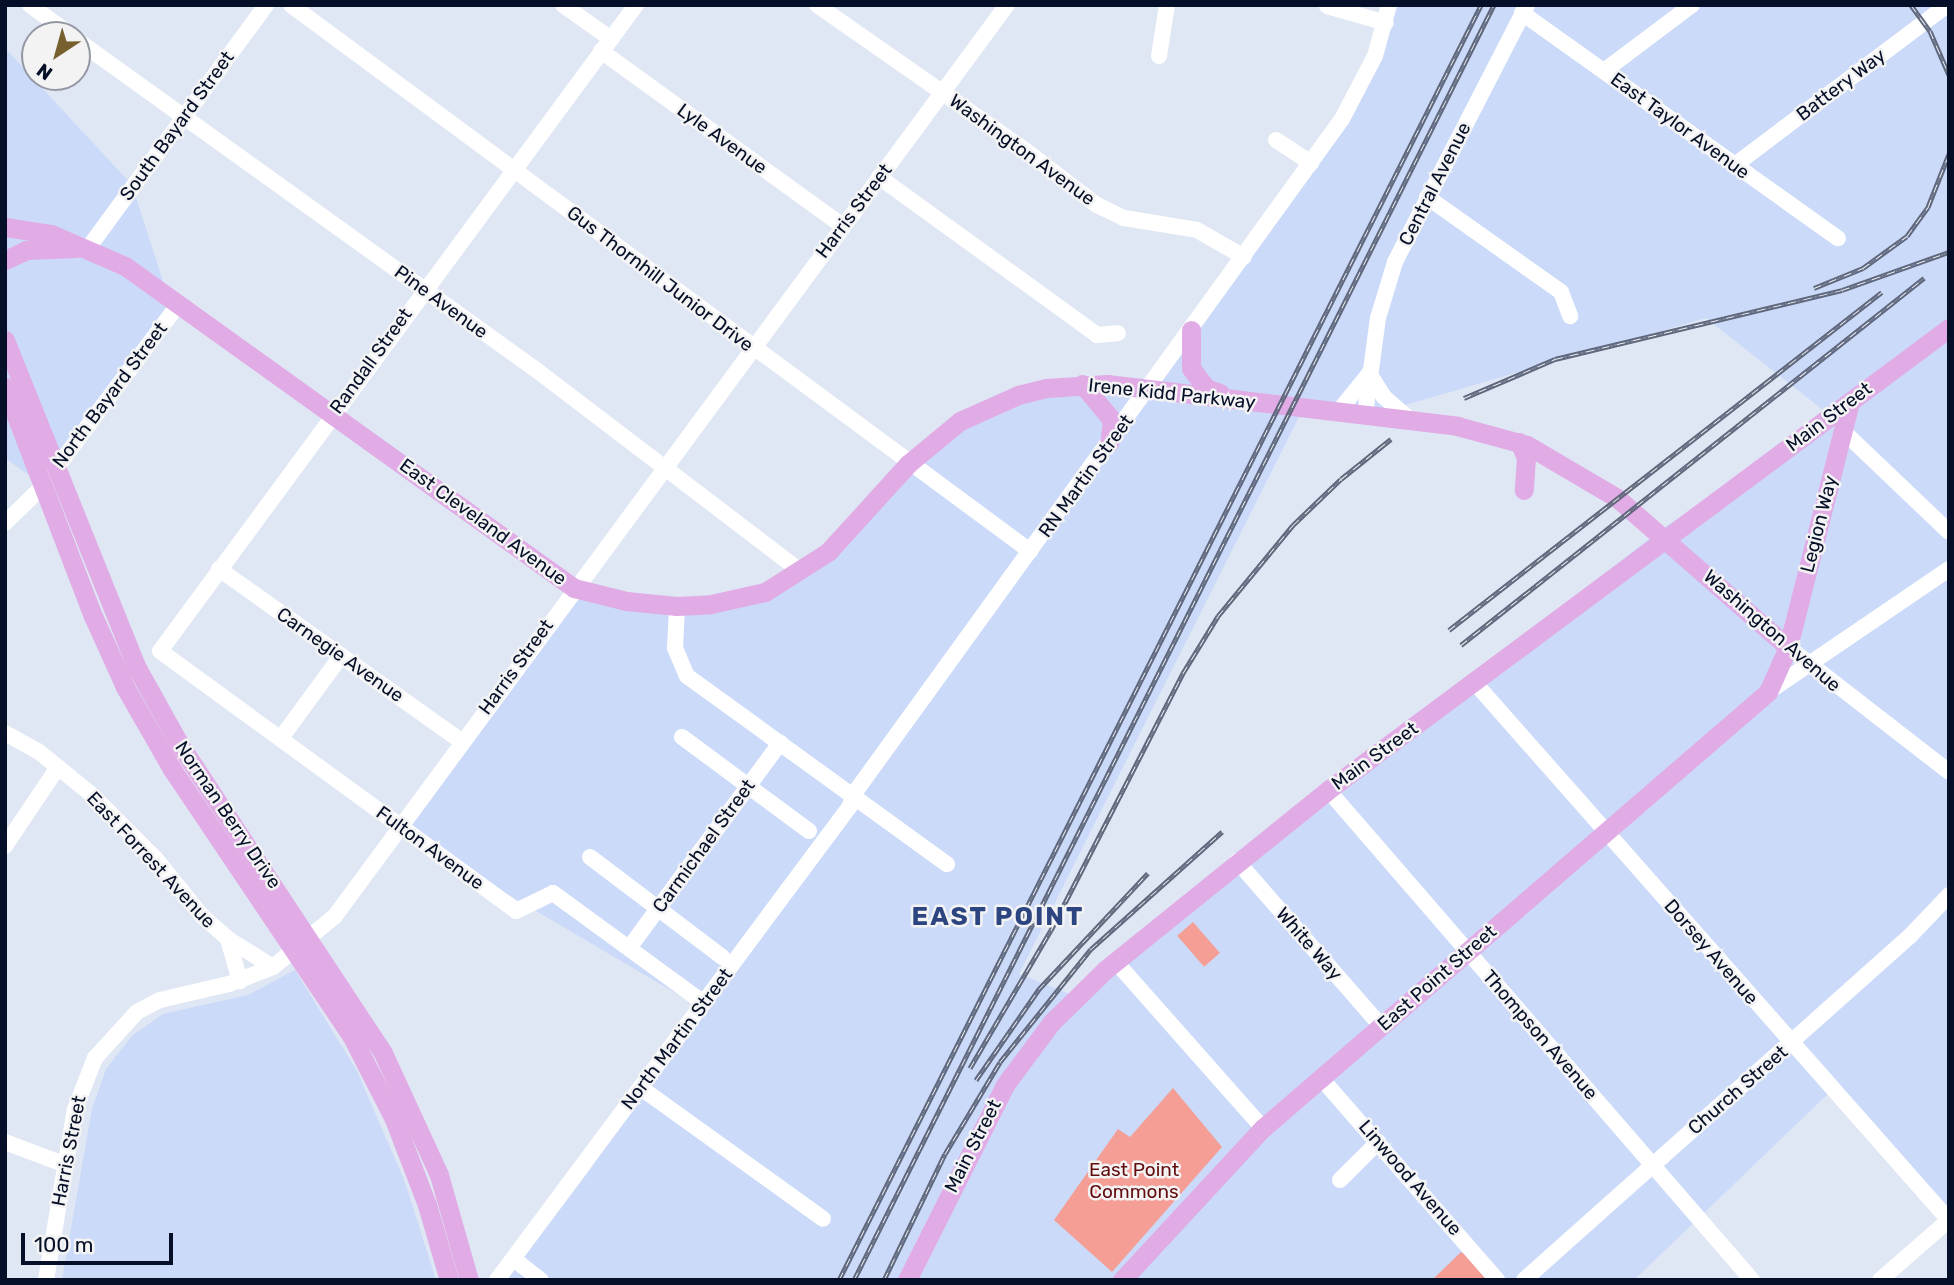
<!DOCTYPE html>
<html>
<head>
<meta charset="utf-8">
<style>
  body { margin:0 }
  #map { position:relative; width:1954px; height:1285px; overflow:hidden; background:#dfe6f4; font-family:Rubik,sans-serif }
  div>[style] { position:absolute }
  .built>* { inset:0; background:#cbdaf9 }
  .green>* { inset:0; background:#f49e96; transform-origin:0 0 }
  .minor>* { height:16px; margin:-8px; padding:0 8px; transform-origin:8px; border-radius:8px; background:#fff }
  .major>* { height:19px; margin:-9.5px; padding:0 9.5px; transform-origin:9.5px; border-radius:9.5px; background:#e1abe5 }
  .rail>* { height:5px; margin-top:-2.5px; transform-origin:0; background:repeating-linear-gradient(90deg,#f3f3f3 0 8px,#5f677c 0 16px); box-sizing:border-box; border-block:2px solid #5f677c }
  span { translate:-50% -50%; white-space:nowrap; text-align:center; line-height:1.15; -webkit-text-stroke:5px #f3f3f3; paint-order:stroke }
  .street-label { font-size:19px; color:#060f28 }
  .park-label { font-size:19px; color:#620c10 }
  .district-label { font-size:26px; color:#2c4580; font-weight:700; letter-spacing:2px }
  .frame { position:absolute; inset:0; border:7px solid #060f28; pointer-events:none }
  .north { position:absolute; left:21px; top:21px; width:70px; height:70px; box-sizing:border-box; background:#f3f3f3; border:2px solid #9498a2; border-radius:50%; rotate:216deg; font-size:19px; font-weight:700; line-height:28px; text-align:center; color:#060f28 }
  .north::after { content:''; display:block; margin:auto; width:24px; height:32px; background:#766030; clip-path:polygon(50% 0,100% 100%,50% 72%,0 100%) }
  .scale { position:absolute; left:21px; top:1233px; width:152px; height:32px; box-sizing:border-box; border:4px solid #060f28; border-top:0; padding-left:9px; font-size:21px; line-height:24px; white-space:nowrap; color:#060f28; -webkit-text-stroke:5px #f3f3f3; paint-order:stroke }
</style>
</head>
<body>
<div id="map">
  <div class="built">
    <i style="clip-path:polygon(evenodd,1386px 5px,1949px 5px,1949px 1225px,1831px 1091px,1634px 1280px,507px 1280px,590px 1170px,696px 1005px,398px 830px,571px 592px,702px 605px,788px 576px,972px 413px,1058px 385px,1150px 393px,1352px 103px,1386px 5px,1706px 318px,1832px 417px,1659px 531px,1070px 994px,1019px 974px,1301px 413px,1364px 417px,1706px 318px)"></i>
    <i style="clip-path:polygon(5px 48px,132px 185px,170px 303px,40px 483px,5px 458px)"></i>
    <i style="clip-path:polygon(295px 970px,357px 1071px,405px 1182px,436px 1280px,62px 1280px,92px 1109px,106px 1069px,132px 1036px,163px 1014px,248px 995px)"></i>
  </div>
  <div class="green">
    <i style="left:1193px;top:922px;width:41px;height:21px;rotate:49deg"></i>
    <i style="clip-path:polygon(1173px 1088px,1222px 1147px,1112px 1272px,1054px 1220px,1118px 1129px,1130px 1137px)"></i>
    <i style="clip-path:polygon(1461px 1252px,1478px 1262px,1492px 1280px,1432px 1280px)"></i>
  </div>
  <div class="minor">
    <i style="left:30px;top:5px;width:51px;rotate:36.2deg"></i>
    <i style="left:291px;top:5px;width:919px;rotate:36.46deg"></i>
    <i style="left:563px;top:5px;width:59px;rotate:35.3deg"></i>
    <i style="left:636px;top:5px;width:802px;rotate:126.38deg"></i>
    <i style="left:160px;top:651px;width:441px;rotate:36.1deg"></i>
    <i style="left:516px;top:911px;width:41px;rotate:-25.9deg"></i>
    <i style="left:553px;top:893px;width:187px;rotate:36.1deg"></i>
    <i style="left:817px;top:5px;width:254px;rotate:34.9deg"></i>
    <i style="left:1025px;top:150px;width:91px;rotate:37.4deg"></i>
    <i style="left:1097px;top:205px;width:30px;rotate:26deg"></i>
    <i style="left:1124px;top:218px;width:74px;rotate:9.3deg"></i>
    <i style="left:1197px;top:230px;width:54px;rotate:29.9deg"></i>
    <i style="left:1327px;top:6px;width:61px;rotate:16.1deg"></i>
    <i style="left:1522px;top:13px;width:388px;rotate:35.5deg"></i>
    <i style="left:77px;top:40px;width:569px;rotate:35.7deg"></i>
    <i style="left:539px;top:372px;width:328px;rotate:37.3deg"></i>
    <i style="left:601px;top:51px;width:299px;rotate:35.9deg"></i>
    <i style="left:1159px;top:56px;width:52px;rotate:-81.1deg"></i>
    <i style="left:1604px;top:71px;width:110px;rotate:-36.9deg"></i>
    <i style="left:1276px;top:140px;width:42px;rotate:33.3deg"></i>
    <i style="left:1735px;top:165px;width:266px;rotate:-37deg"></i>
    <i style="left:879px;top:177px;width:269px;rotate:35.9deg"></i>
    <i style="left:1097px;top:335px;width:21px;rotate:-5deg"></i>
    <i style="left:1427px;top:197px;width:164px;rotate:35.3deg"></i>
    <i style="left:1561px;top:292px;width:26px;rotate:69deg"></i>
    <i style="left:89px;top:247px;width:300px;rotate:-53.8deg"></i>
    <i style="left:1369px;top:373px;width:28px;rotate:58deg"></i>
    <i style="left:1384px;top:397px;width:35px;rotate:41deg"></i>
    <i style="left:1338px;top:412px;width:48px;rotate:-51deg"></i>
    <i style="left:1365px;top:415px;width:98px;rotate:-82.4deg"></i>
    <i style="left:1378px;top:318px;width:59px;rotate:-73.1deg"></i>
    <i style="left:1395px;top:262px;width:289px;rotate:-62.8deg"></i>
    <i style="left:1843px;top:431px;width:146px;rotate:43.6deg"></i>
    <i style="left:5px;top:523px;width:53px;rotate:-44.2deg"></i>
    <i style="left:43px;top:486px;width:226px;rotate:-53.3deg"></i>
    <i style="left:219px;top:569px;width:298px;rotate:35.4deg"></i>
    <i style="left:677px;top:606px;width:42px;rotate:92.7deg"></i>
    <i style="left:675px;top:648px;width:30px;rotate:67deg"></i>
    <i style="left:687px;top:676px;width:321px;rotate:35.9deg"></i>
    <i style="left:1788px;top:647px;width:204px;rotate:37.8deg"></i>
    <i style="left:1475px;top:683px;width:716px;rotate:48.57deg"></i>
    <i style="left:1768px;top:692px;width:219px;rotate:-34.2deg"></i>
    <i style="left:5px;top:733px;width:38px;rotate:29deg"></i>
    <i style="left:38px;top:751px;width:68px;rotate:39.1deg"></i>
    <i style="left:91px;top:794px;width:92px;rotate:45deg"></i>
    <i style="left:156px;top:859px;width:73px;rotate:51.1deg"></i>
    <i style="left:202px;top:916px;width:35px;rotate:41deg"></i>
    <i style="left:228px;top:939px;width:44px;rotate:74.1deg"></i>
    <i style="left:682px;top:737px;width:158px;rotate:36.5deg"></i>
    <i style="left:281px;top:738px;width:102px;rotate:-53.8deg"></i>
    <i style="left:1328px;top:790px;width:648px;rotate:49.13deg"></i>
    <i style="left:5px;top:846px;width:95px;rotate:-56.1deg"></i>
    <i style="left:590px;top:857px;width:166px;rotate:37.1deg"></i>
    <i style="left:1237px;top:861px;width:219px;rotate:48.9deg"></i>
    <i style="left:228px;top:939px;width:53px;rotate:31.9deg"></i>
    <i style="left:629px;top:948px;width:255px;rotate:-53.6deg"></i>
    <i style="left:1115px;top:961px;width:223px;rotate:48.5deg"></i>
    <i style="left:1321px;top:1078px;width:268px;rotate:48.9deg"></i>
    <i style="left:641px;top:1088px;width:224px;rotate:35.7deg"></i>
    <i style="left:5px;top:1142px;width:65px;rotate:20.7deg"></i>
    <i style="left:1340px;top:1180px;width:54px;rotate:-45deg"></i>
    <i style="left:515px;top:1260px;width:33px;rotate:38deg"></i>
    <i style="left:46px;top:1280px;width:173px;rotate:-80.4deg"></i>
    <i style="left:75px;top:1109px;width:55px;rotate:-68.6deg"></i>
    <i style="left:95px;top:1058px;width:62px;rotate:-47.6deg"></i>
    <i style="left:137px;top:1012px;width:26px;rotate:-28deg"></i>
    <i style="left:160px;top:1000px;width:71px;rotate:-13.1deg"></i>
    <i style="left:229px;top:984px;width:47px;rotate:-21.1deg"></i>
    <i style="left:273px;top:967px;width:80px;rotate:-39.4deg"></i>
    <i style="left:335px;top:916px;width:1132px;rotate:-53.59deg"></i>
    <i style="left:497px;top:1280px;width:591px;rotate:-53.32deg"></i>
    <i style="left:850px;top:806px;width:11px;rotate:-75deg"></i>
    <i style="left:853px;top:795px;width:834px;rotate:-54.12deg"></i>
    <i style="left:1342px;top:119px;width:71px;rotate:-62.4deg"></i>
    <i style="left:1375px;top:56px;width:53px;rotate:-74.6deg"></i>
    <i style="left:1524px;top:1280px;width:517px;rotate:-41.71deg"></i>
    <i style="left:1910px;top:936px;width:57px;rotate:-46.4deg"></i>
    <i style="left:1880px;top:1280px;width:91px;rotate:-41deg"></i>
  </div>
  <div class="major">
    <i style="left:5px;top:227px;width:47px;rotate:8.7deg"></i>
    <i style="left:51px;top:234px;width:81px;rotate:23.4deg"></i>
    <i style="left:125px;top:266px;width:553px;rotate:35.65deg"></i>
    <i style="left:574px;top:588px;width:54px;rotate:14deg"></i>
    <i style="left:626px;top:601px;width:51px;rotate:5.6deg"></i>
    <i style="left:677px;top:606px;width:34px;rotate:-3deg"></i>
    <i style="left:711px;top:604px;width:55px;rotate:-12.5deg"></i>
    <i style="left:765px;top:592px;width:75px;rotate:-32.4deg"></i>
    <i style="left:828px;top:552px;width:119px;rotate:-47.7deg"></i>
    <i style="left:908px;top:464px;width:67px;rotate:-39.6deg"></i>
    <i style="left:960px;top:421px;width:64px;rotate:-24.1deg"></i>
    <i style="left:1018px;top:395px;width:30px;rotate:-14deg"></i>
    <i style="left:1047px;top:388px;width:60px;rotate:-3.8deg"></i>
    <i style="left:1107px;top:384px;width:353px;rotate:6.8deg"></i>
    <i style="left:1457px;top:426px;width:73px;rotate:15.2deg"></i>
    <i style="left:1527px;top:445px;width:104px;rotate:30.5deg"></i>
    <i style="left:1617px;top:498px;width:227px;rotate:41.1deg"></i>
    <i style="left:5px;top:260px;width:23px;rotate:-25deg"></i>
    <i style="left:26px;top:250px;width:51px;rotate:-2.2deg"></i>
    <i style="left:1191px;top:330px;width:38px;rotate:90deg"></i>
    <i style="left:1191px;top:368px;width:25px;rotate:53deg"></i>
    <i style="left:1206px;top:388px;width:15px;rotate:20deg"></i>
    <i style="left:5px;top:340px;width:354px;rotate:68.1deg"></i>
    <i style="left:137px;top:668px;width:88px;rotate:60.8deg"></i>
    <i style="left:180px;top:745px;width:369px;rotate:56.6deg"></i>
    <i style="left:383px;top:1053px;width:134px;rotate:65.3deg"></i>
    <i style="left:439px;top:1175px;width:109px;rotate:74.1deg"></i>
    <i style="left:1082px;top:384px;width:47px;rotate:50.2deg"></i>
    <i style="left:1112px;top:420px;width:23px;rotate:97deg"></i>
    <i style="left:5px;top:387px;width:245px;rotate:69deg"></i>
    <i style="left:93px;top:616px;width:78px;rotate:65.7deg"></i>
    <i style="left:125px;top:687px;width:95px;rotate:60.2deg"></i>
    <i style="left:172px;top:769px;width:321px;rotate:56.1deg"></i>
    <i style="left:351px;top:1035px;width:94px;rotate:62.9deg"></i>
    <i style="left:394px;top:1119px;width:92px;rotate:69deg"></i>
    <i style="left:427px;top:1205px;width:78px;rotate:73.7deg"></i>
    <i style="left:1519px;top:442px;width:17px;rotate:66deg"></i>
    <i style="left:1526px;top:458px;width:32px;rotate:94deg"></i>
    <i style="left:907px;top:1280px;width:218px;rotate:-63.3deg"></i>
    <i style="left:1005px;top:1085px;width:77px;rotate:-53.4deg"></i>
    <i style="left:1051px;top:1023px;width:76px;rotate:-44.5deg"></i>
    <i style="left:1105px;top:970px;width:287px;rotate:-38.9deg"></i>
    <i style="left:1328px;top:790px;width:774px;rotate:-36.65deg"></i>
    <i style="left:1122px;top:1280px;width:207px;rotate:-47.2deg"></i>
    <i style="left:1263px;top:1128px;width:667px;rotate:-40.81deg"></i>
    <i style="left:1768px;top:692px;width:49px;rotate:-66deg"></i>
    <i style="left:1788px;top:647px;width:253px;rotate:-75.8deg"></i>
  </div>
  <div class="rail">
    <i style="left:1911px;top:5px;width:32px;rotate:54deg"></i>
    <i style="left:1930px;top:31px;width:48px;rotate:66.6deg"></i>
    <i style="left:1814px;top:288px;width:53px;rotate:-22.2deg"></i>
    <i style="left:1863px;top:268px;width:54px;rotate:-36deg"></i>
    <i style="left:1907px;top:236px;width:36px;rotate:-54deg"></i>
    <i style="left:1928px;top:207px;width:57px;rotate:-68.4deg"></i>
    <i style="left:1464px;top:398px;width:99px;rotate:-23.2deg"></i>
    <i style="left:1555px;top:359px;width:295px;rotate:-13.5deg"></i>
    <i style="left:1842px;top:290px;width:114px;rotate:-19.6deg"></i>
    <i style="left:1449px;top:630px;width:549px;rotate:-37.98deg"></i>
    <i style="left:1461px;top:645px;width:591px;rotate:-38.4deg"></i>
    <i style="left:970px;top:1068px;width:160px;rotate:-59.6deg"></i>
    <i style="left:1051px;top:930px;width:289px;rotate:-62.8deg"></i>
    <i style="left:1183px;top:673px;width:67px;rotate:-58.4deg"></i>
    <i style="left:1218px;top:616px;width:118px;rotate:-50.5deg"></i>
    <i style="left:1293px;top:525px;width:66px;rotate:-43.8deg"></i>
    <i style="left:1341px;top:479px;width:64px;rotate:-38.7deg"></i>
    <i style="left:976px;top:1080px;width:111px;rotate:-55.3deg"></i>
    <i style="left:1039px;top:989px;width:159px;rotate:-46.8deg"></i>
    <i style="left:839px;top:1280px;width:1428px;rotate:-63.27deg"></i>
    <i style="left:854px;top:1280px;width:1427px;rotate:-63.35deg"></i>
    <i style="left:884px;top:1280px;width:140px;rotate:-64.2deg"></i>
    <i style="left:945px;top:1154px;width:107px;rotate:-59.1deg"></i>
    <i style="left:1000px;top:1062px;width:145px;rotate:-51.2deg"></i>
    <i style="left:1091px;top:949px;width:176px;rotate:-41.8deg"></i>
  </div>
  <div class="street-label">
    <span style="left:1841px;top:85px;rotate:-37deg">Battery Way</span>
    <span style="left:177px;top:126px;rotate:-54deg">South Bayard Street</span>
    <span style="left:1680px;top:126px;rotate:36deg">East Taylor Avenue</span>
    <span style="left:722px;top:139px;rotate:36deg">Lyle Avenue</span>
    <span style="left:1022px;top:150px;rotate:36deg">Washington Avenue</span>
    <span style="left:1435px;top:184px;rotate:-63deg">Central Avenue</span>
    <span style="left:854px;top:211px;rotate:-53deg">Harris Street</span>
    <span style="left:660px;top:279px;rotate:37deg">Gus Thornhill Junior Drive</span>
    <span style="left:441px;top:302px;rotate:36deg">Pine Avenue</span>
    <span style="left:371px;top:361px;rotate:-54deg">Randall Street</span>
    <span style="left:1172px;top:394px;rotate:6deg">Irene Kidd Parkway</span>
    <span style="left:110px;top:395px;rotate:-53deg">North Bayard Street</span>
    <span style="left:1829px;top:417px;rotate:-37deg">Main Street</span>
    <span style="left:1086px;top:476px;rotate:-54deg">RN Martin Street</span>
    <span style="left:483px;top:522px;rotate:36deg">East Cleveland Avenue</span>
    <span style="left:1819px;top:524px;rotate:-76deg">Legion Way</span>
    <span style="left:1772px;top:631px;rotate:41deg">Washington Avenue</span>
    <span style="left:340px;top:655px;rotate:35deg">Carnegie Avenue</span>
    <span style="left:516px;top:667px;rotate:-54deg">Harris Street</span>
    <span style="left:1375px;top:756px;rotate:-36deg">Main Street</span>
    <span style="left:228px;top:815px;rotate:56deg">Norman Berry Drive</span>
    <span style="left:704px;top:846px;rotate:-54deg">Carmichael Street</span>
    <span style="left:430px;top:848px;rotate:36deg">Fulton Avenue</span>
    <span style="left:151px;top:860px;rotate:47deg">East Forrest Avenue</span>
    <span style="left:1309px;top:944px;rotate:49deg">White Way</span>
    <span style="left:1711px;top:952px;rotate:49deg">Dorsey Avenue</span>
    <span style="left:1437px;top:978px;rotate:-41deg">East Point Street</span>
    <span style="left:1540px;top:1035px;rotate:49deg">Thompson Avenue</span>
    <span style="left:677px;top:1039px;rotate:-53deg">North Martin Street</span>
    <span style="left:1738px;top:1090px;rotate:-41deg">Church Street</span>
    <span style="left:973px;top:1146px;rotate:-63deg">Main Street</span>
    <span style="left:69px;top:1151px;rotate:-79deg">Harris Street</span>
    <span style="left:1410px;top:1178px;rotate:49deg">Linwood Avenue</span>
  </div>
  <div class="park-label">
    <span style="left:1134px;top:1181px">East Point<br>Commons</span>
  </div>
  <div class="district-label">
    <span style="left:998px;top:917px">EAST POINT</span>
  </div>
  <div class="frame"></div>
  <div class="north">N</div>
  <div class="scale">100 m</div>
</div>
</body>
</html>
